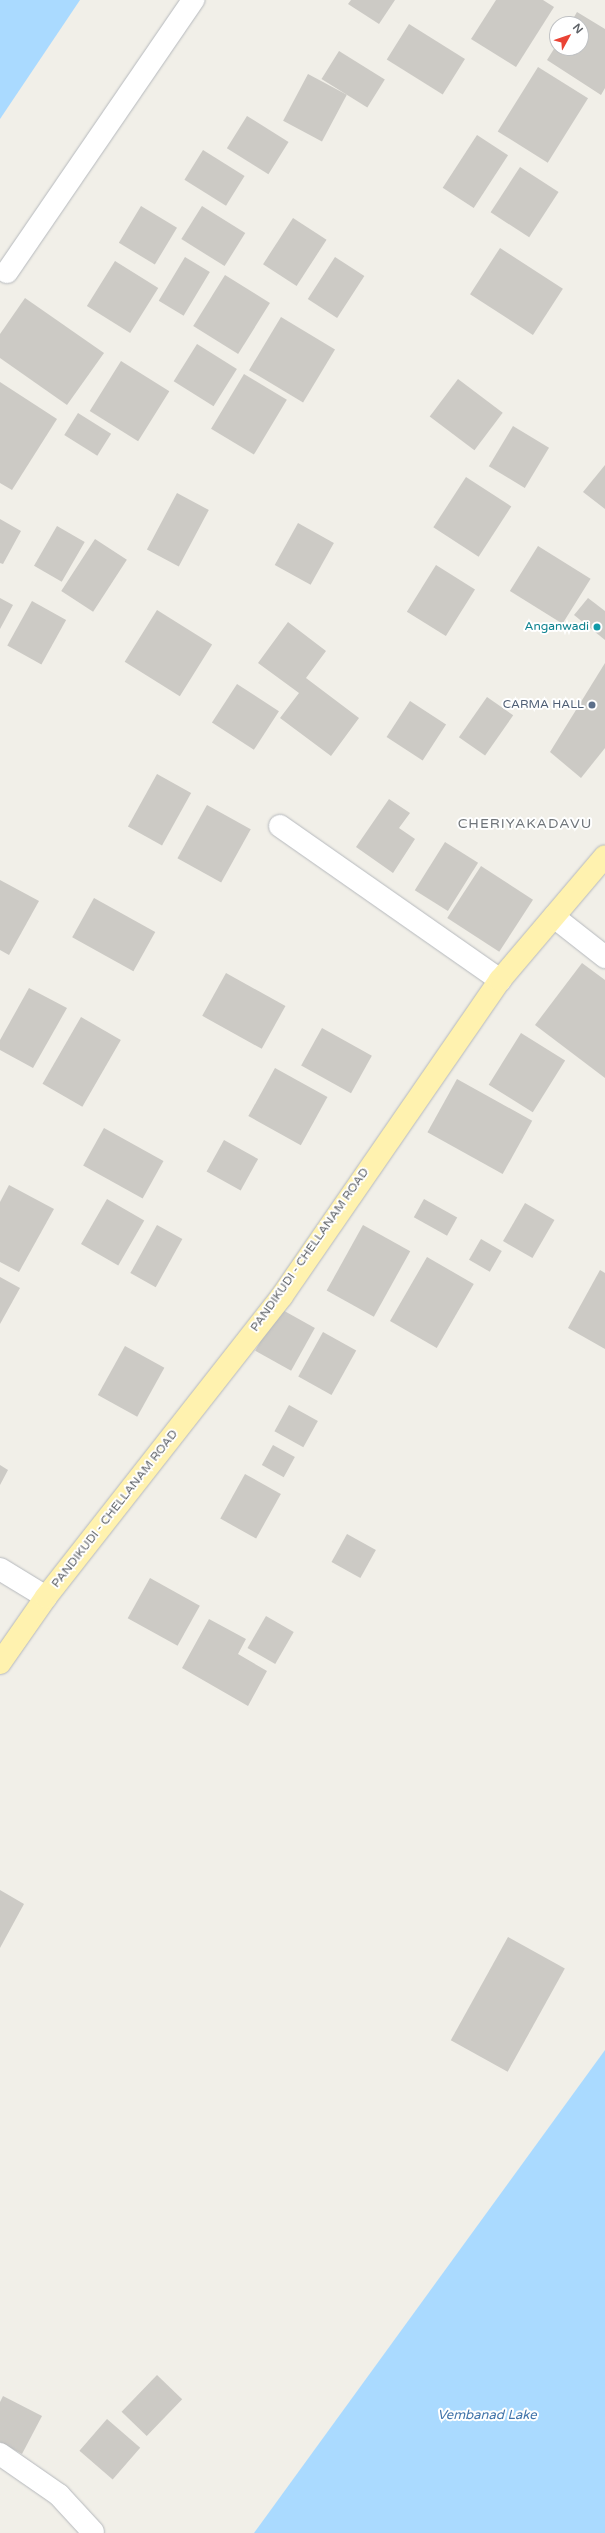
<!DOCTYPE html>
<html>
<head>
<meta charset="utf-8">
<style>
  body { margin:0 }
  #map { position:relative; width:605px; height:2533px; overflow:hidden; background:#f1efe8; font-family:"Varela Round",sans-serif }
  div>[style] { position:absolute }
  .water>* { inset:0; background:#aadaff }
  .building>* { inset:0; background:#cccac5; transform-origin:0 0 }
  .roads { filter:drop-shadow(0 0 1px #b5b8bc) drop-shadow(0 0 1px #b5b8bc) }
  .minor>* { height:22px; margin:-11px; padding:0 11px; transform-origin:11px; border-radius:11px; background:#fff }
  .major>* { height:22px; margin:-11px; padding:0 11px; transform-origin:11px; border-radius:11px; background:#fff2af }
  .dots>* { width:11px; height:11px; translate:-50% -50%; box-sizing:border-box; border:2px solid #fff; border-radius:50% }
  span { translate:-50% -50%; white-space:nowrap; text-align:center; line-height:1.15; -webkit-text-stroke:4px #fff; paint-order:stroke }
  .culture-label { font-size:12px; color:#0d838f }
  .right { translate:-100% -50%; text-align:right }
  .service-label { font-size:12px; color:#4e5e75 }
  .street-label { font-size:12px; color:#5f6368 }
  .water-label { font-size:13px; color:#4174aa; font-style:italic }
  .quarter-label { font-size:14px; color:#70757a; letter-spacing:1px }
  .north { position:absolute; left:549px; top:16px; width:40px; height:40px; box-sizing:border-box; background:#fff; border:1px solid #bfc1c3; border-radius:50%; rotate:50deg; font-size:11px; font-weight:700; line-height:16px; text-align:center; color:#5f6368 }
  .north::after { content:''; display:block; margin:auto; width:14px; height:18px; background:#ea4335; clip-path:polygon(50% 0,100% 100%,50% 72%,0 100%) }
</style>
</head>
<body>
<div id="map">
  <div class="water">
    <i style="clip-path:polygon(0 0,80px 0,0 119px)"></i>
    <i style="clip-path:polygon(605px 2050px,605px 2533px,254px 2533px)"></i>
  </div>
  <div class="building">
    <i style="clip-path:polygon(351px 0,395px 0,379px 24px,348px 4px)"></i>
    <i style="clip-path:polygon(496px 0,543px 0,554px 7px,516px 67px,471px 39px)"></i>
    <i style="clip-path:polygon(577px 12px,605px 29px,605px 88px,601px 95px,547px 60px,557px 44px,557px 48px,581px 48px,581px 24px,570px 24px)"></i>
    <i style="left:409px;top:24px;width:66px;height:42px;rotate:32deg"></i>
    <i style="left:339px;top:51px;width:54px;height:33px;rotate:32deg"></i>
    <i style="left:538px;top:67px;width:59px;height:76px;rotate:32deg"></i>
    <i style="left:308px;top:74px;width:44px;height:53px;rotate:28deg"></i>
    <i style="left:247px;top:116px;width:49px;height:38px;rotate:32deg"></i>
    <i style="left:477px;top:135px;width:37px;height:63px;rotate:33deg"></i>
    <i style="left:203px;top:150px;width:49px;height:35px;rotate:32deg"></i>
    <i style="left:520px;top:167px;width:46px;height:54px;rotate:33deg"></i>
    <i style="left:141px;top:206px;width:42px;height:43px;rotate:31deg"></i>
    <i style="left:202px;top:206px;width:51px;height:39px;rotate:32deg"></i>
    <i style="left:293px;top:218px;width:40px;height:55px;rotate:33deg"></i>
    <i style="left:500px;top:248px;width:75px;height:55px;rotate:33deg"></i>
    <i style="left:185px;top:257px;width:29px;height:51px;rotate:31deg"></i>
    <i style="left:335px;top:257px;width:35px;height:50px;rotate:33deg"></i>
    <i style="left:115px;top:261px;width:51px;height:53px;rotate:32deg"></i>
    <i style="left:225px;top:275px;width:53px;height:60px;rotate:32deg"></i>
    <i style="clip-path:polygon(25px 298px,104px 353px,67px 405px,0 358px,0 334px)"></i>
    <i style="left:281px;top:317px;width:63px;height:62px;rotate:31deg"></i>
    <i style="left:197px;top:344px;width:47px;height:44px;rotate:32deg"></i>
    <i style="left:121px;top:361px;width:57px;height:59px;rotate:32deg"></i>
    <i style="left:244px;top:374px;width:50px;height:64px;rotate:31deg"></i>
    <i style="left:458px;top:379px;width:56px;height:47px;rotate:37deg"></i>
    <i style="clip-path:polygon(0 382px,57px 419px,12px 490px,0 483px)"></i>
    <i style="left:78px;top:413px;width:39px;height:26px;rotate:32deg"></i>
    <i style="left:513px;top:426px;width:42px;height:47px;rotate:31deg"></i>
    <i style="clip-path:polygon(605px 465px,605px 509px,583px 492px)"></i>
    <i style="left:466px;top:477px;width:54px;height:60px;rotate:33deg"></i>
    <i style="left:177px;top:493px;width:36px;height:64px;rotate:28deg"></i>
    <i style="clip-path:polygon(0 519px,21px 531px,3px 564px,0 563px)"></i>
    <i style="left:298px;top:523px;width:41px;height:48px;rotate:29deg"></i>
    <i style="left:57px;top:526px;width:32px;height:46px;rotate:30deg"></i>
    <i style="left:95px;top:539px;width:38px;height:62px;rotate:33deg"></i>
    <i style="left:538px;top:546px;width:62px;height:53px;rotate:32deg"></i>
    <i style="left:436px;top:565px;width:46px;height:55px;rotate:32deg"></i>
    <i style="clip-path:polygon(0 598px,13px 605px,0 629px)"></i>
    <i style="clip-path:polygon(588px 598px,605px 611px,605px 640px,574px 615px)"></i>
    <i style="left:32px;top:601px;width:39px;height:51px;rotate:29deg"></i>
    <i style="left:157px;top:610px;width:65px;height:61px;rotate:32deg"></i>
    <i style="clip-path:polygon(288px 622px,326px 651px,306px 678px,359px 718px,331px 756px,280px 718px,299px 693px,258px 663px)"></i>
    <i style="clip-path:polygon(605px 663px,605px 748px,581px 778px,550px 752px)"></i>
    <i style="left:237px;top:684px;width:50px;height:46px;rotate:33deg"></i>
    <i style="left:487px;top:697px;width:32px;height:49px;rotate:35deg"></i>
    <i style="left:410px;top:701px;width:43px;height:43px;rotate:33deg"></i>
    <i style="left:157px;top:774px;width:39px;height:60px;rotate:29deg"></i>
    <i style="clip-path:polygon(389px 799px,410px 813px,399px 828px,415px 839px,393px 873px,356px 847px)"></i>
    <i style="left:207px;top:805px;width:50px;height:61px;rotate:29deg"></i>
    <i style="left:445px;top:842px;width:39px;height:57px;rotate:32deg"></i>
    <i style="left:481px;top:866px;width:62px;height:62px;rotate:33deg"></i>
    <i style="clip-path:polygon(0 880px,39px 901px,9px 955px,0 950px)"></i>
    <i style="left:94px;top:898px;width:70px;height:45px;rotate:29deg"></i>
    <i style="clip-path:polygon(582px 963px,605px 980px,605px 1078px,535px 1025px)"></i>
    <i style="left:226px;top:973px;width:68px;height:49px;rotate:29deg"></i>
    <i style="clip-path:polygon(29px 988px,67px 1008px,33px 1068px,0 1050px,0 1040px)"></i>
    <i style="left:81px;top:1017px;width:46px;height:77px;rotate:30deg"></i>
    <i style="left:322px;top:1028px;width:57px;height:43px;rotate:29deg"></i>
    <i style="left:521px;top:1033px;width:52px;height:61px;rotate:32deg"></i>
    <i style="left:275px;top:1068px;width:60px;height:55px;rotate:29deg"></i>
    <i style="left:457px;top:1079px;width:86px;height:61px;rotate:29deg"></i>
    <i style="left:104px;top:1128px;width:68px;height:43px;rotate:29deg"></i>
    <i style="left:224px;top:1140px;width:39px;height:36px;rotate:29deg"></i>
    <i style="clip-path:polygon(9px 1185px,54px 1209px,19px 1272px,0 1262px,0 1202px)"></i>
    <i style="left:107px;top:1199px;width:43px;height:52px;rotate:30deg"></i>
    <i style="left:424px;top:1199px;width:38px;height:21px;rotate:29deg"></i>
    <i style="left:525px;top:1203px;width:34px;height:44px;rotate:30deg"></i>
    <i style="left:157px;top:1225px;width:29px;height:55px;rotate:29deg"></i>
    <i style="left:363px;top:1225px;width:54px;height:75px;rotate:29deg"></i>
    <i style="left:481px;top:1239px;width:24px;height:24px;rotate:30deg"></i>
    <i style="left:427px;top:1257px;width:54px;height:74px;rotate:30deg"></i>
    <i style="clip-path:polygon(600px 1270px,605px 1273px,605px 1349px,568px 1328px)"></i>
    <i style="clip-path:polygon(0 1277px,20px 1288px,0 1324px)"></i>
    <i style="left:279px;top:1308px;width:41px;height:49px;rotate:29deg"></i>
    <i style="left:323px;top:1332px;width:38px;height:51px;rotate:29deg"></i>
    <i style="left:125px;top:1346px;width:45px;height:56px;rotate:29deg"></i>
    <i style="left:289px;top:1405px;width:33px;height:30px;rotate:29deg"></i>
    <i style="left:273px;top:1445px;width:25px;height:23px;rotate:29deg"></i>
    <i style="clip-path:polygon(0 1465px,8px 1470px,0 1485px)"></i>
    <i style="left:245px;top:1474px;width:41px;height:51px;rotate:29deg"></i>
    <i style="left:347px;top:1534px;width:33px;height:32px;rotate:29deg"></i>
    <i style="left:150px;top:1578px;width:57px;height:46px;rotate:29deg"></i>
    <i style="left:266px;top:1616px;width:32px;height:37px;rotate:30deg"></i>
    <i style="clip-path:polygon(209px 1619px,246px 1639px,238px 1654px,267px 1671px,248px 1706px,182px 1668px)"></i>
    <i style="clip-path:polygon(0 1890px,24px 1904px,0 1948px)"></i>
    <i style="left:508px;top:1937px;width:65px;height:118px;rotate:29deg"></i>
    <i style="left:157px;top:2375px;width:35px;height:51px;rotate:44deg"></i>
    <i style="clip-path:polygon(3px 2396px,42px 2416px,22px 2454px,0 2442px,0 2402px)"></i>
    <i style="left:107px;top:2419px;width:44px;height:42px;rotate:41deg"></i>
  </div>
  <div class="roads">
    <div class="minor">
      <i style="left:7px;top:272px;width:330px;rotate:-55.6deg"></i>
      <i style="left:280px;top:826px;width:269px;rotate:35deg"></i>
      <i style="left:554px;top:917px;width:65px;rotate:38.1deg"></i>
      <i style="left:0;top:1569px;width:54px;rotate:31.3deg"></i>
      <i style="left:0;top:2454px;width:72px;rotate:34.8deg"></i>
      <i style="left:59px;top:2495px;width:50px;rotate:47.4deg"></i>
    </div>
    <div class="major">
      <i style="left:0;top:1663px;width:80px;rotate:-55.1deg"></i>
      <i style="left:46px;top:1597px;width:382px;rotate:-51.9deg"></i>
      <i style="left:282px;top:1296px;width:384px;rotate:-55.4deg"></i>
      <i style="left:500px;top:980px;width:162px;rotate:-49.7deg"></i>
    </div>
  </div>
  <div class="dots">
    <i style="left:597px;top:627px;background:#0f9aa8"></i>
    <i style="left:592px;top:705px;background:#5c6f8a"></i>
  </div>
  <div class="culture-label">
    <span class="right" style="left:589px;top:627px">Anganwadi</span>
  </div>
  <div class="service-label">
    <span class="right" style="left:584px;top:705px">CARMA HALL</span>
  </div>
  <div class="street-label">
    <span style="left:310px;top:1250px;rotate:-55deg">PANDIKUDI - CHELLANAM ROAD</span>
    <span style="left:115px;top:1509px;rotate:-52deg">PANDIKUDI - CHELLANAM ROAD</span>
  </div>
  <div class="water-label">
    <span style="left:487px;top:2415px">Vembanad Lake</span>
  </div>
  <div class="quarter-label">
    <span style="left:525px;top:824px">CHERIYAKADAVU</span>
  </div>
  <div class="north">N</div>
</div>
</body>
</html>
